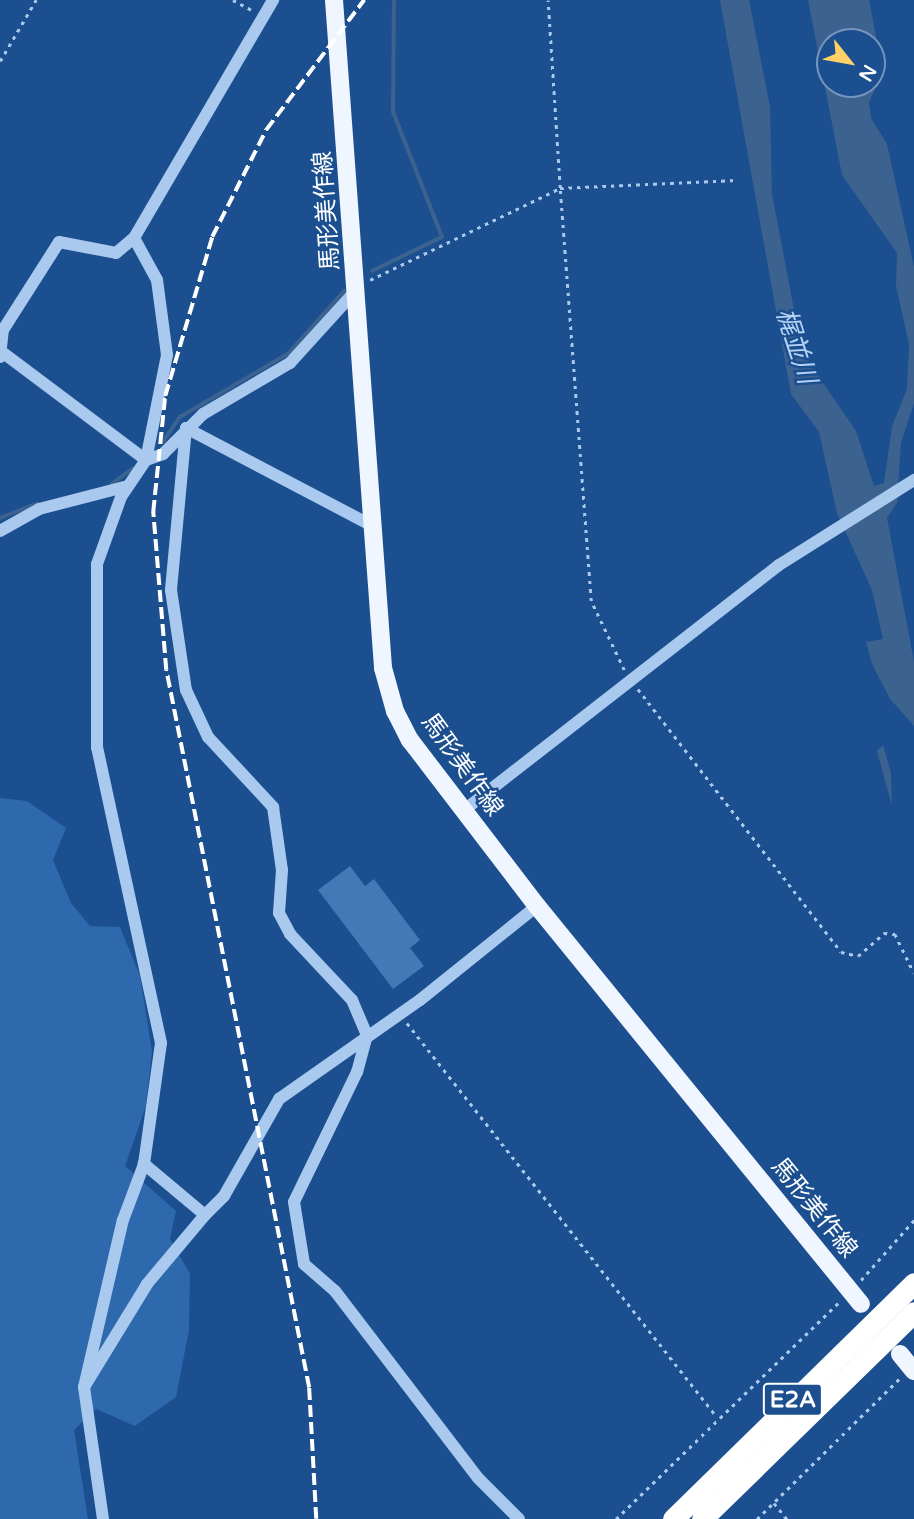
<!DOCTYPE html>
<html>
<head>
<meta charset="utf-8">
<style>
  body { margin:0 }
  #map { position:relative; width:914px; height:1519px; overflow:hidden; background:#1b4f8f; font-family:"Varela Round","Noto Sans JP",sans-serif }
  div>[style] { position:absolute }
  .green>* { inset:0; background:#2e69ad }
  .water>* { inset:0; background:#3c6290 }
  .stream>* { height:3.5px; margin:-1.75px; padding:0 1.75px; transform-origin:1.75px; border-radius:1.75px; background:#3c6290 }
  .building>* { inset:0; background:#4478b7 }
  .path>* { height:2.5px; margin-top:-1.25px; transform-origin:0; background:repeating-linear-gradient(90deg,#a9c9ee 0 3.5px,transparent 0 8.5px) }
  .minor>* { height:12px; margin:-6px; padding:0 6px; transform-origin:6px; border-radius:6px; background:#a9c9ee }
  .major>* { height:18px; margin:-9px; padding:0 9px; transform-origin:9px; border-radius:9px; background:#f0f6ff }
  .highway>* { height:21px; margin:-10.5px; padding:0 10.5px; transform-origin:10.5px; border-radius:10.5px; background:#fff }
  .rail>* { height:3.5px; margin-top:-1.75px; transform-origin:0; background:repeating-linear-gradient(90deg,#fff 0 12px,transparent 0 17px) }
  span { translate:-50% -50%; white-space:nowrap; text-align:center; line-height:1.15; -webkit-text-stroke:5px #1b4f8f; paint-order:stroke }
  .shield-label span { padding:2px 5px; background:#1b4f8f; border:2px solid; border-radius:5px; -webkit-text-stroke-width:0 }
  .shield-label { font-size:23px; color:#fff; font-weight:700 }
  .street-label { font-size:24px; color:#fff }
  .water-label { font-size:26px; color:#b5d3f5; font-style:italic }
  .north { position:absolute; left:816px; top:28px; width:70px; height:70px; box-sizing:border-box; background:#1b4f8f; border:2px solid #7695bc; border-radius:50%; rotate:121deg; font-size:19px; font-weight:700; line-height:28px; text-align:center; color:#fff }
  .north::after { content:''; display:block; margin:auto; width:24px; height:32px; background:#ffd166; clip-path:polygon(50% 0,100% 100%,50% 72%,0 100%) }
</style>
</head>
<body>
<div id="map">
  <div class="green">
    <i style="clip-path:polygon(0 798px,27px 801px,66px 828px,53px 860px,71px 903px,90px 926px,120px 927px,140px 976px,152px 1051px,146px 1106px,125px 1166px,176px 1211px,170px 1239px,190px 1274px,189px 1330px,176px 1397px,135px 1426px,96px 1409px,74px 1430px,88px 1519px,0 1519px)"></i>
  </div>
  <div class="water">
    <i style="clip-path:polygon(evenodd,720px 0,749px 0,751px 10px,770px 107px,772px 194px,802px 352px,856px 431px,874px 486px,884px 483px,892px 426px,907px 389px,909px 344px,896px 286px,897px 253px,842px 175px,808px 0,869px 0,883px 73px,869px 102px,871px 118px,887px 144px,914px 267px,914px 403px,901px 443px,897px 503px,887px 518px,914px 662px,914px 726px,890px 699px,872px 664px,866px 642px,883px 639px,872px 590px,837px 513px,819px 432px,791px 394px,720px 0,830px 42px,872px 42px,872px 84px,830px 84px,830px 42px)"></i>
    <i style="clip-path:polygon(883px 745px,891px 773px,892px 806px,877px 751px)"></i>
  </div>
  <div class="stream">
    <i style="left:372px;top:271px;width:78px;rotate:-25.9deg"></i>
    <i style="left:442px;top:237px;width:134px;rotate:-111.4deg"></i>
    <i style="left:393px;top:112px;width:112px;rotate:-89.5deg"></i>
    <i style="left:163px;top:442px;width:30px;rotate:-56deg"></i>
    <i style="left:180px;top:417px;width:126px;rotate:-30.4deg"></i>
    <i style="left:289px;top:353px;width:83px;rotate:-48.4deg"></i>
    <i style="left:112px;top:484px;width:26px;rotate:-37deg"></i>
    <i style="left:0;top:518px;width:40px;rotate:-21deg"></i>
  </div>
  <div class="building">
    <i style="clip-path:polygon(350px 866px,365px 886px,374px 879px,420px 940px,410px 948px,424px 966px,393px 989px,318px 890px)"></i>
  </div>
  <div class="path">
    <i style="left:233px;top:0;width:21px;rotate:28deg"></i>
    <i style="left:0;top:61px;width:71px;rotate:-59.5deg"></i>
    <i style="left:370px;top:280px;width:211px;rotate:-25.8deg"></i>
    <i style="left:560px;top:188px;width:188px;rotate:-93.7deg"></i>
    <i style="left:624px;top:670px;width:76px;rotate:-115.6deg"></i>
    <i style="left:591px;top:601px;width:414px;rotate:-94.3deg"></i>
    <i style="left:560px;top:188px;width:177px;rotate:-2.6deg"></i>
    <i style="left:638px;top:689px;width:332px;rotate:52.3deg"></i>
    <i style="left:841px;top:952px;width:17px;rotate:13deg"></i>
    <i style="left:858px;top:956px;width:35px;rotate:-41deg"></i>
    <i style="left:884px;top:933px;width:11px;rotate:5deg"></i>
    <i style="left:895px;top:934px;width:43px;rotate:64deg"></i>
    <i style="left:407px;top:1023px;width:500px;rotate:51.8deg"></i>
    <i style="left:861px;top:1280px;width:80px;rotate:-48.5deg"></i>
    <i style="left:774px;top:1503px;width:21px;rotate:51deg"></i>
    <i style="left:616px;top:1519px;width:311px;rotate:-44.2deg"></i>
    <i style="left:757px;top:1519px;width:202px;rotate:-44.6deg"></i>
  </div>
  <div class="minor">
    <i style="left:2px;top:352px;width:180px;rotate:36.9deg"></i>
    <i style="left:146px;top:460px;width:18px;rotate:-19deg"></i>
    <i style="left:163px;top:454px;width:57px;rotate:-45deg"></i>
    <i style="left:203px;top:414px;width:101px;rotate:-30.4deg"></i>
    <i style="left:290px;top:363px;width:100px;rotate:-47.8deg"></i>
    <i style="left:0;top:357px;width:27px;rotate:-84deg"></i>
    <i style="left:3px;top:330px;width:104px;rotate:-57.5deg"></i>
    <i style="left:59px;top:242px;width:58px;rotate:10.9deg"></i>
    <i style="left:116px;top:253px;width:23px;rotate:-40deg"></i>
    <i style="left:186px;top:428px;width:163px;rotate:95.3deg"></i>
    <i style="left:171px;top:590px;width:101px;rotate:81.5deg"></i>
    <i style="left:186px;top:690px;width:52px;rotate:64.9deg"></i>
    <i style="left:208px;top:737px;width:96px;rotate:47.1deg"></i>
    <i style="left:273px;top:807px;width:64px;rotate:81.9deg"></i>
    <i style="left:282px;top:870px;width:43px;rotate:94deg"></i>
    <i style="left:279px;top:913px;width:24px;rotate:62deg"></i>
    <i style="left:290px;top:934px;width:91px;rotate:46.8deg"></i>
    <i style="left:352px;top:1000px;width:38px;rotate:67deg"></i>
    <i style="left:367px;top:1035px;width:38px;rotate:105deg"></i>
    <i style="left:357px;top:1072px;width:144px;rotate:115.9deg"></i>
    <i style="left:294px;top:1202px;width:63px;rotate:80.8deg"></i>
    <i style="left:304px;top:1264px;width:41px;rotate:41.1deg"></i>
    <i style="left:335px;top:1291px;width:235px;rotate:52.6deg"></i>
    <i style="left:478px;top:1478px;width:58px;rotate:45deg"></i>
    <i style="left:186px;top:428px;width:211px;rotate:27.7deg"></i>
    <i style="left:0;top:531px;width:45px;rotate:-29.4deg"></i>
    <i style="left:39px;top:509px;width:92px;rotate:-14.5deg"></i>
    <i style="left:463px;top:811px;width:400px;rotate:-37.9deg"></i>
    <i style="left:779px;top:565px;width:160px;rotate:-32.2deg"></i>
    <i style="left:205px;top:1215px;width:27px;rotate:-45deg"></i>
    <i style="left:224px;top:1196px;width:112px;rotate:-60.4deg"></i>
    <i style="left:279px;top:1099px;width:172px;rotate:-35.1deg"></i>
    <i style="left:420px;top:1000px;width:150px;rotate:-38.8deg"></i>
    <i style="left:84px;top:1387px;width:121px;rotate:-58.5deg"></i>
    <i style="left:147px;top:1284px;width:90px;rotate:-50deg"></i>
    <i style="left:205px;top:1215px;width:80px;rotate:-140.1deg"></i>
    <i style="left:144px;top:1164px;width:122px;rotate:-82deg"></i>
    <i style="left:161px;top:1043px;width:302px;rotate:-102.2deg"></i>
    <i style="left:97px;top:748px;width:184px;rotate:-90deg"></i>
    <i style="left:97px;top:564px;width:71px;rotate:-70.3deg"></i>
    <i style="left:121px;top:497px;width:45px;rotate:-56deg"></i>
    <i style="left:146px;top:460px;width:107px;rotate:-78.7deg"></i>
    <i style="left:167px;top:355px;width:76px;rotate:-97.6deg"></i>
    <i style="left:157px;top:280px;width:48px;rotate:-118.7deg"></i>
    <i style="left:134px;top:238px;width:276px;rotate:-59.7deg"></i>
    <i style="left:103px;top:1519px;width:133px;rotate:-98.2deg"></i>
    <i style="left:84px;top:1387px;width:171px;rotate:-76.9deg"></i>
    <i style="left:123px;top:1220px;width:60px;rotate:-69.4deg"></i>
  </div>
  <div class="major">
    <i style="left:334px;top:0;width:670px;rotate:85.8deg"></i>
    <i style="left:383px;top:668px;width:45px;rotate:74.4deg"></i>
    <i style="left:395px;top:711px;width:33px;rotate:63deg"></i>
    <i style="left:410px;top:740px;width:209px;rotate:52.6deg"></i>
    <i style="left:537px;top:906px;width:513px;rotate:50.85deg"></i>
    <i style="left:900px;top:1354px;width:22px;rotate:51deg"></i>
  </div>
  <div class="highway">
    <i style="left:673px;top:1519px;width:337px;rotate:-44.4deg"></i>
    <i style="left:702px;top:1519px;width:296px;rotate:-44.3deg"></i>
  </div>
  <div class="rail">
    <i style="left:316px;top:1519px;width:131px;rotate:-93.1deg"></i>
    <i style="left:309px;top:1388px;width:732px;rotate:-101.26deg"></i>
    <i style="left:166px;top:670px;width:159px;rotate:-94.7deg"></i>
    <i style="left:153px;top:512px;width:117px;rotate:-84.1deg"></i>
    <i style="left:165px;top:396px;width:166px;rotate:-73.5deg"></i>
    <i style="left:212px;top:237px;width:120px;rotate:-63.2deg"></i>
    <i style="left:266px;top:130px;width:163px;rotate:-53deg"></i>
  </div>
  <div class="shield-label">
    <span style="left:793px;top:1400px">E2A</span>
  </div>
  <div class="street-label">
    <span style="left:327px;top:211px;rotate:-94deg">馬形美作線</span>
    <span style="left:462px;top:765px;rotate:54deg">馬形美作線</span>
    <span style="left:814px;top:1208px;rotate:51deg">馬形美作線</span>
  </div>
  <div class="water-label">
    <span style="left:796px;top:346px;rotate:72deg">梶並川</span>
  </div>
  <div class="north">N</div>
</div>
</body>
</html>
